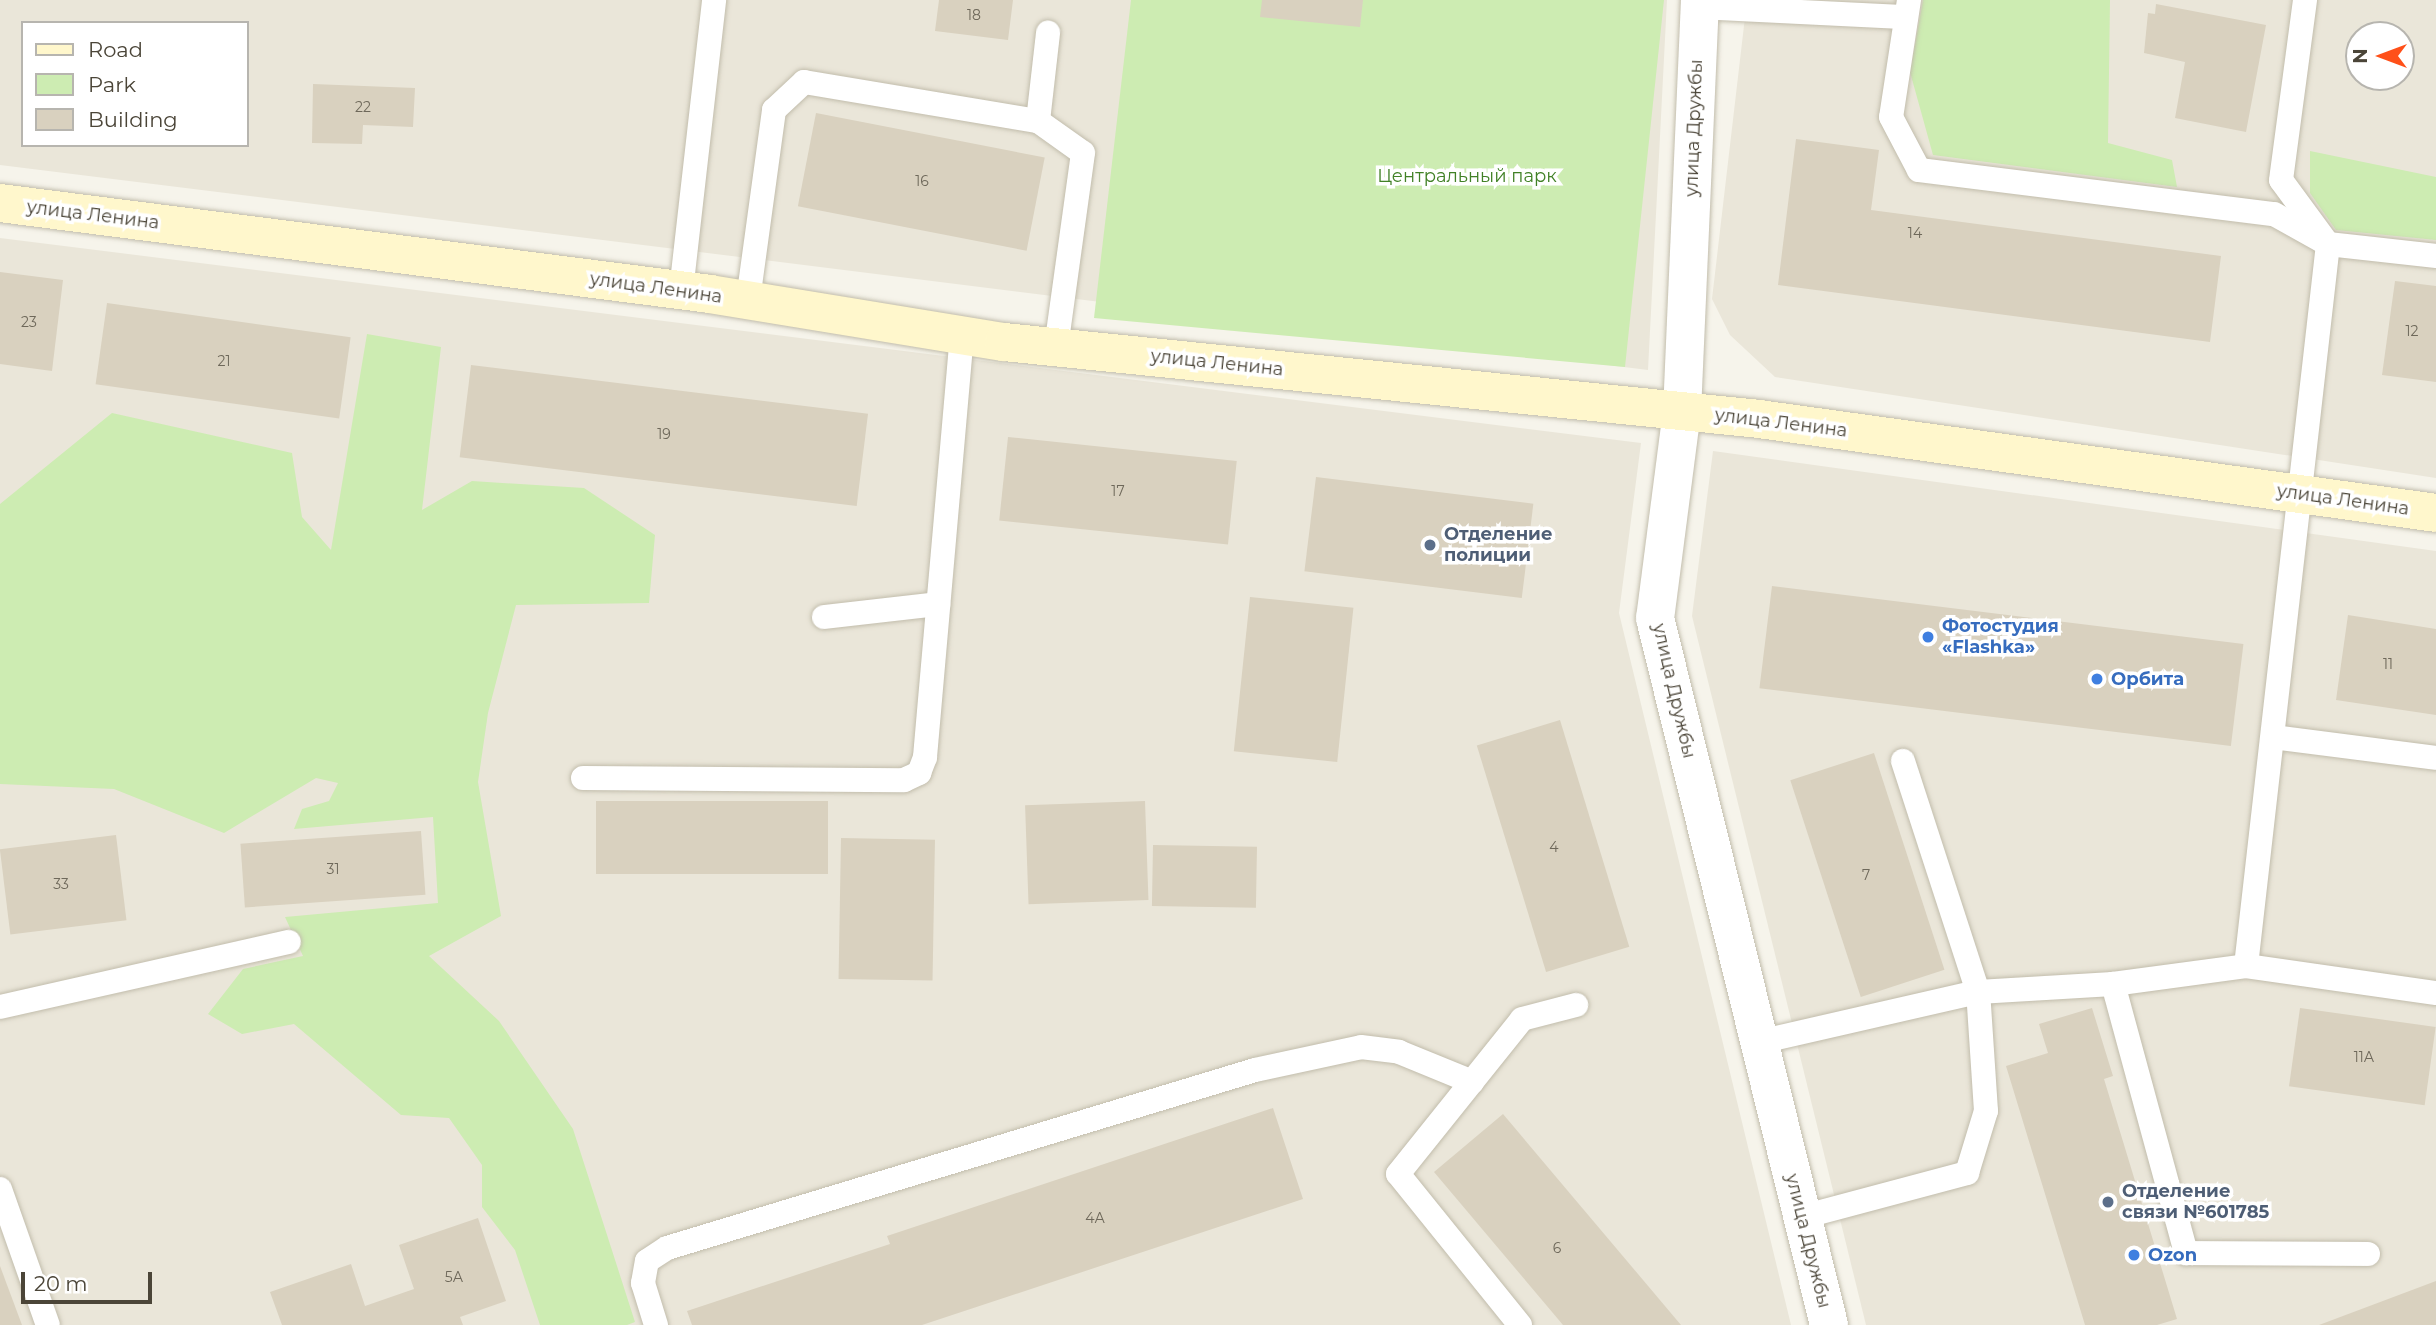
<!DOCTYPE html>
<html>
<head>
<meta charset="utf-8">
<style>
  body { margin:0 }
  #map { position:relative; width:2436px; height:1325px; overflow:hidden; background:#f6f4eb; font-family:Montserrat,sans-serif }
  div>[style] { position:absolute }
  .residential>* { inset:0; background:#eae6d9 }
  .green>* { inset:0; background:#cdecb2 }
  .building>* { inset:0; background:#d9d1bf; transform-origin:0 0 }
  .roads { filter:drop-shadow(0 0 2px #c2bdac) drop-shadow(0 0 2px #c2bdac) }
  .service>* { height:24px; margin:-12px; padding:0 12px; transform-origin:12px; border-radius:12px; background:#fff }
  .tertiary>* { height:38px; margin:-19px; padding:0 19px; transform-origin:19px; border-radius:19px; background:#fff }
  .secondary>* { height:38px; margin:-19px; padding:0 19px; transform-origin:19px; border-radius:19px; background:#fff7cc }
  .dots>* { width:19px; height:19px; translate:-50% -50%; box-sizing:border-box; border:4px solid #fff; border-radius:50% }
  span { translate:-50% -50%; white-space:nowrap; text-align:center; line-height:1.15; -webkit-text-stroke:7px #fff; paint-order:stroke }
  .number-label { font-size:14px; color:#6e685a }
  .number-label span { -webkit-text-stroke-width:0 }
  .street-label { font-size:18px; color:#4b4538 }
  .park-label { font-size:18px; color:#418126 }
  .service-label { font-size:18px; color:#4e5e75; font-weight:700 }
  .left { translate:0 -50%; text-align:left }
  .shop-label { font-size:18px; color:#366cbe; font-weight:700 }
  .legend { position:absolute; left:21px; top:21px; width:228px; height:126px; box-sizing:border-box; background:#fff; border:2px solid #b7b5af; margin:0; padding:9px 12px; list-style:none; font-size:21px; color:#4b4538 }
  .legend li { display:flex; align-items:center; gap:14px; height:35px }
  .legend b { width:35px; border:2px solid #b7b5af }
  .north { position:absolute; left:2345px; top:21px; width:70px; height:70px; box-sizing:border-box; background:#fff; border:2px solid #b7b5af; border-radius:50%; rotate:270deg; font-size:19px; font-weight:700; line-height:28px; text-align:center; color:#4b4538 }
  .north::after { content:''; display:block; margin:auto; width:24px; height:32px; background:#ff5019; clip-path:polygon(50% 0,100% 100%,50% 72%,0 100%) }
  .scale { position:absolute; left:21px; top:1272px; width:131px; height:32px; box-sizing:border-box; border:4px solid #4b4538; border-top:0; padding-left:9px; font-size:21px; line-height:24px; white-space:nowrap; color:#4b4538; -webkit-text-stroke:5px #fff; paint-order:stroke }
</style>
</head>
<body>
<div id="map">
  <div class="residential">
    <i style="clip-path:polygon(evenodd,0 0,1667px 0,1648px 370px,0 165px,0 0,23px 23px,247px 23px,247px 145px,23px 145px,23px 23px)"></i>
    <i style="clip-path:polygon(evenodd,1747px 0,2436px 0,2436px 478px,1775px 377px,1730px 335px,1712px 299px,1747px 0,2359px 35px,2401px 35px,2401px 77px,2359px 77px,2359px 35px)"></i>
    <i style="clip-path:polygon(0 238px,1641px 443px,1619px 613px,1791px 1325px,0 1325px)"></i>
    <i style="clip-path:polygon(1713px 451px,2436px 551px,2436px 1325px,1866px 1325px,1692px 616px)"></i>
  </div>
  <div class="green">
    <i style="clip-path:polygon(1131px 0,1664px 0,1625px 367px,1094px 318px)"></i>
    <i style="clip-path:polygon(1923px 0,2110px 0,2108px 143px,2172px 160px,2177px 187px,1933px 155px,1910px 72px)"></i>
    <i style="clip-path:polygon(2310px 151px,2436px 177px,2436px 240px,2336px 230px,2310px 193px)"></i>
    <i style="clip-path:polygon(367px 334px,441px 347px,422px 510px,472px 481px,584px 488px,655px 535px,649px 603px,516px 605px,488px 713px,478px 782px,501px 916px,429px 956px,499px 1021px,573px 1129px,635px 1322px,627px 1325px,540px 1325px,515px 1250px,482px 1207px,482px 1165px,449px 1118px,401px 1115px,294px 1024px,242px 1034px,208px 1014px,243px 969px,303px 956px,285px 917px,438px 903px,433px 817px,294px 829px,302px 809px,329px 801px,338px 783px,316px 778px,224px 833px,114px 789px,0 784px,0 504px,112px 413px,292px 453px,302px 517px,331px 550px)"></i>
  </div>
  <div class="building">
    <i style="clip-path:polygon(939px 0,1013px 0,1008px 40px,935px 31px)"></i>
    <i style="clip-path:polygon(1262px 0,1363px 0,1360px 27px,1260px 17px)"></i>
    <i style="clip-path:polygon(2156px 4px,2266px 25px,2246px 132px,2175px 118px,2185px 62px,2144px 53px,2148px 13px,2155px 14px)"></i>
    <i style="clip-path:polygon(313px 84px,415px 88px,413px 127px,363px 125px,362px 144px,312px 143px)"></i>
    <i style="left:816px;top:113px;width:233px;height:95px;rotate:11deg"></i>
    <i style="clip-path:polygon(1796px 139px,1879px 150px,1871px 210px,2221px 256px,2210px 342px,1778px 285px)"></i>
    <i style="clip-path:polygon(0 272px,63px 280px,52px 371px,0 364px)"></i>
    <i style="clip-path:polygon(2395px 281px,2436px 286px,2436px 382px,2382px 375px)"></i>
    <i style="left:107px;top:303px;width:246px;height:82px;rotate:8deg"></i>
    <i style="left:471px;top:365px;width:400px;height:93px;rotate:7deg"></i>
    <i style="left:1008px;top:437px;width:230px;height:84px;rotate:6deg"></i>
    <i style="left:1316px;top:477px;width:219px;height:95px;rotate:7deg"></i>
    <i style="left:1772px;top:586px;width:475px;height:103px;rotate:7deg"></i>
    <i style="left:1250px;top:597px;width:104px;height:155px;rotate:6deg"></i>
    <i style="clip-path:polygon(2348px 615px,2436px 629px,2436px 715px,2336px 700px)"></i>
    <i style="left:1560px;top:720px;width:237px;height:87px;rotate:73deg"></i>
    <i style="left:1874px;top:753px;width:228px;height:88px;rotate:72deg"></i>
    <i style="left:596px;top:801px;width:232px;height:73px"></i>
    <i style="left:1145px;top:801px;width:99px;height:120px;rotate:88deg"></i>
    <i style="left:421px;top:831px;width:64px;height:181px;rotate:86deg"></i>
    <i style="left:116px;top:835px;width:86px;height:117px;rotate:83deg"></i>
    <i style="left:841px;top:838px;width:94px;height:141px;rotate:1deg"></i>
    <i style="left:1153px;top:845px;width:104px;height:61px;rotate:1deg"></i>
    <i style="clip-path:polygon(2092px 1008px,2113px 1076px,2104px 1079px,2177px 1319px,2157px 1325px,2085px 1325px,2006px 1066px,2048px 1053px,2039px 1024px)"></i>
    <i style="left:2300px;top:1008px;width:137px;height:79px;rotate:8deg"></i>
    <i style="clip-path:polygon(1273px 1108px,1303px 1199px,922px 1325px,692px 1325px,687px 1311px,890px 1244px,887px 1236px)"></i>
    <i style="clip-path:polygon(1503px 1114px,1681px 1325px,1563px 1325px,1434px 1172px)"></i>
    <i style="clip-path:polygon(478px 1218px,506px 1301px,460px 1317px,463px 1325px,282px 1325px,270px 1292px,351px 1264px,365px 1306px,414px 1289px,399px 1245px)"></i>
    <i style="clip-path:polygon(0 1266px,22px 1325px,0 1325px)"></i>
    <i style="clip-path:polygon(2436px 1281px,2436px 1325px,2319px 1325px)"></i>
  </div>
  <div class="roads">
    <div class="service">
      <i style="left:1909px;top:0;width:118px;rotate:98.7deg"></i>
      <i style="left:1891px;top:117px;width:60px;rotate:62.2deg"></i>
      <i style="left:1919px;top:170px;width:358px;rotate:7.1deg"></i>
      <i style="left:2274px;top:214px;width:62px;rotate:29.1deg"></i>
      <i style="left:2328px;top:244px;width:109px;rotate:6.3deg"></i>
      <i style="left:1700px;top:7px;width:206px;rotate:2.8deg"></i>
      <i style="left:1038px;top:121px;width:89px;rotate:-83.5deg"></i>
      <i style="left:681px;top:291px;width:293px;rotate:-83.5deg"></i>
      <i style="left:748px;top:300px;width:192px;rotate:-82.2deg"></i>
      <i style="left:774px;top:110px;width:41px;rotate:-43deg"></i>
      <i style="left:804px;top:82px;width:237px;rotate:9.5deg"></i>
      <i style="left:1038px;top:121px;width:55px;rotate:35.4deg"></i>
      <i style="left:1083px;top:153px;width:196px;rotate:97.9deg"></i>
      <i style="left:824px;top:617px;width:115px;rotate:-6.5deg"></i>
      <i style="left:2273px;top:737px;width:164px;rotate:7.3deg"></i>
      <i style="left:583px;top:778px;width:321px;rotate:0.4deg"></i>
      <i style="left:904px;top:780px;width:17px;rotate:-25deg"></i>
      <i style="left:919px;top:773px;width:17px;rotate:-69deg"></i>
      <i style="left:925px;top:757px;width:423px;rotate:-85deg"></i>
      <i style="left:2246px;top:966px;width:192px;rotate:8.1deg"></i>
      <i style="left:2113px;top:984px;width:134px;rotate:-7.7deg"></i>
      <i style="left:2246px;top:966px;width:727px;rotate:-83.52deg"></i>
      <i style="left:2328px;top:244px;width:79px;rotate:-126.3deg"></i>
      <i style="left:2281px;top:180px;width:182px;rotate:-82.4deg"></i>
      <i style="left:0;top:1007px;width:296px;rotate:-12.7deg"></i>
      <i style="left:1759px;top:1042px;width:225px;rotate:-12.9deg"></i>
      <i style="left:1978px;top:992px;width:135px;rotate:-3.4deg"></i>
      <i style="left:2113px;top:984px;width:279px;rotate:74.8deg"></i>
      <i style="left:2186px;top:1253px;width:182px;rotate:0.3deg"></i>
      <i style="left:0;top:1189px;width:144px;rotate:70.6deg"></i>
      <i style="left:1802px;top:1217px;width:171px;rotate:-14.9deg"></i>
      <i style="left:1967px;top:1173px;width:65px;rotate:-73deg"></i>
      <i style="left:1986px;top:1111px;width:119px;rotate:-93.8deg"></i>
      <i style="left:1978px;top:992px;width:243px;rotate:-108deg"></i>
      <i style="left:656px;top:1325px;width:44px;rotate:-107.2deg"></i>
      <i style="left:643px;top:1283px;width:22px;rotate:-80deg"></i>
      <i style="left:647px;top:1261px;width:24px;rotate:-33deg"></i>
      <i style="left:667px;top:1248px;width:614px;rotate:-16.84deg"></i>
      <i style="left:1255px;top:1070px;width:108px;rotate:-12.2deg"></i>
      <i style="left:1361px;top:1047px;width:38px;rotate:7deg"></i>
      <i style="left:1399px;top:1052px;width:79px;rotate:22.3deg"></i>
      <i style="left:1520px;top:1325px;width:194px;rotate:-128.9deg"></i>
      <i style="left:1398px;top:1174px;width:198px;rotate:-51.3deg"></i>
      <i style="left:1522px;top:1019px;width:56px;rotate:-14.5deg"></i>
    </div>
    <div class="tertiary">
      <i style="left:1700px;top:0;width:411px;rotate:92.5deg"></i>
      <i style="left:1682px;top:411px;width:209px;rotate:97.4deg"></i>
      <i style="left:1655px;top:618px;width:728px;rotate:76.17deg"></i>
    </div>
    <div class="secondary">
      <i style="left:0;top:203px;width:716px;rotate:7.3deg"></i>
      <i style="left:710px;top:294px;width:298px;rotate:9.3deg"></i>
      <i style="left:1004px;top:342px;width:759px;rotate:5.82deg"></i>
      <i style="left:1759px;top:419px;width:683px;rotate:7.9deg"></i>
    </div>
  </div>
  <div class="dots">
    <i style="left:1430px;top:545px;background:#5c6f8a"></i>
    <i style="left:1928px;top:637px;background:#3f7fe0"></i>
    <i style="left:2097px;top:679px;background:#3f7fe0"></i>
    <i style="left:2108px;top:1202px;background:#5c6f8a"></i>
    <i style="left:2134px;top:1255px;background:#3f7fe0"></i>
  </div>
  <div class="number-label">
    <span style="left:974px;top:15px">18</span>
    <span style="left:363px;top:107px">22</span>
    <span style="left:922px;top:181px">16</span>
    <span style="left:1915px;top:233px">14</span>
    <span style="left:29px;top:322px">23</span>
    <span style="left:2412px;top:331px">12</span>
    <span style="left:224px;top:361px">21</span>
    <span style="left:664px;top:434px">19</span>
    <span style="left:1118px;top:491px">17</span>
    <span style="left:2388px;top:664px">11</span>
    <span style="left:1554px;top:847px">4</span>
    <span style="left:333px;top:869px">31</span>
    <span style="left:1866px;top:875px">7</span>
    <span style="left:61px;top:884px">33</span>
    <span style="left:2364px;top:1057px">11А</span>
    <span style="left:1095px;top:1218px">4А</span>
    <span style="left:1557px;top:1248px">6</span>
    <span style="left:454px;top:1277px">5А</span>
  </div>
  <div class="street-label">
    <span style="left:1694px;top:128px;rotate:-88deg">улица Дружбы</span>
    <span style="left:93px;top:215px;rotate:7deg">улица Ленина</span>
    <span style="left:656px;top:288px;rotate:8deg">улица Ленина</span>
    <span style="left:1217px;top:363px;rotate:6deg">улица Ленина</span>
    <span style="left:1781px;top:423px;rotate:7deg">улица Ленина</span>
    <span style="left:2343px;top:500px;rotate:8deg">улица Ленина</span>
    <span style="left:1674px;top:691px;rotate:77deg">улица Дружбы</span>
    <span style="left:1808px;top:1241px;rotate:76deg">улица Дружбы</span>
  </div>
  <div class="park-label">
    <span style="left:1467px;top:176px">Центральный парк</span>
  </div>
  <div class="service-label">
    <span class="left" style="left:1444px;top:545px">Отделение<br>полиции</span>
    <span class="left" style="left:2122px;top:1202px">Отделение<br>связи №601785</span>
  </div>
  <div class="shop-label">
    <span class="left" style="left:1942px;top:637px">Фотостудия<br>«Flashka»</span>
    <span class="left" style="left:2111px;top:679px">Орбита</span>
    <span class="left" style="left:2148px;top:1255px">Ozon</span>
  </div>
  <ul class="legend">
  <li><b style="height:9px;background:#fff7cc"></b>Road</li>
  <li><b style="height:19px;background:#cdecb2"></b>Park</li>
  <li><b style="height:19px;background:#d9d1bf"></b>Building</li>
  </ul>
  <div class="north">N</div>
  <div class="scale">20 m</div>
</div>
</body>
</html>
